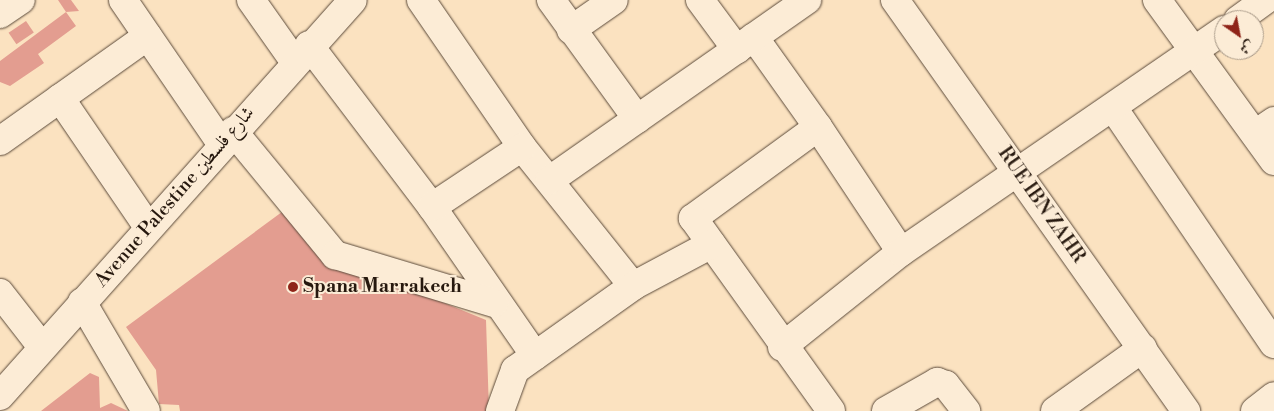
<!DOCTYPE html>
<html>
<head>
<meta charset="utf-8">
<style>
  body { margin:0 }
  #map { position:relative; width:1274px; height:411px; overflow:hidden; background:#fbe2c0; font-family:"Libre Bodoni",Amiri,serif }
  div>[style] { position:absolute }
  .building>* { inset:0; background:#e39d90; transform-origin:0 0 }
  .roads { filter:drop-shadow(0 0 1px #5b4a3a) drop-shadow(0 0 1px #5b4a3a) }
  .minor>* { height:28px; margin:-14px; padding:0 14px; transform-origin:14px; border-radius:14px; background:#fcecd6 }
  .dots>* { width:14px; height:14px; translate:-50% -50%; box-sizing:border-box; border:2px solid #fcecd6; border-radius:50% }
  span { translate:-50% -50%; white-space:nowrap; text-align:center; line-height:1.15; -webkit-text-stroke:4px #fcecd6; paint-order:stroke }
  .street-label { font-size:19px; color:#26180e }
  .poi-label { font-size:19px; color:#26180e; font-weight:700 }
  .left { translate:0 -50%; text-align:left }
  .north { position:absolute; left:1214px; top:10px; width:50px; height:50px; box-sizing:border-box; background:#fcecd6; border:1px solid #a69786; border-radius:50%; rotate:147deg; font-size:14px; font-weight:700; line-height:20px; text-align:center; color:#26180e }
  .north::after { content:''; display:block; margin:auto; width:18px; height:22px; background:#8f2418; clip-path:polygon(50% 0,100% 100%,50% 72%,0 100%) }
</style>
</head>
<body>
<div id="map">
  <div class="building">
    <i style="clip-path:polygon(58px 0,71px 0,79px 11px,66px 12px)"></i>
    <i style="clip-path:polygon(66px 12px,76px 26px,38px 54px,44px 63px,10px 86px,0 82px,0 61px)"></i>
    <i style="left:26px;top:21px;width:14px;height:21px;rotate:56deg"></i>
    <i style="clip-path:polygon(286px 209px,327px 255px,486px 320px,489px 411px,180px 411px,179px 405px,159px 404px,156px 370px,126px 327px)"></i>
    <i style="clip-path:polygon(90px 373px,99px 377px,100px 408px,111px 403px,128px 411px,41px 411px)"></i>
  </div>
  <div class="roads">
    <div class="minor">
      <i style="left:123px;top:0;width:173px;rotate:55.6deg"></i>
      <i style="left:251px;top:0;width:75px;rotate:54.8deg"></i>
      <i style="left:421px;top:0;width:178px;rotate:55.5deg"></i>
      <i style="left:522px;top:147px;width:178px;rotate:51.4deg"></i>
      <i style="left:551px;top:0;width:147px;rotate:54.1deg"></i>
      <i style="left:700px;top:0;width:62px;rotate:53.5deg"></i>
      <i style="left:895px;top:0;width:504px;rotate:54.7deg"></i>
      <i style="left:1157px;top:0;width:199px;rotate:54deg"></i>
      <i style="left:0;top:14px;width:25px;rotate:-34deg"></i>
      <i style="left:1238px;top:20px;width:34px;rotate:-36deg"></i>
      <i style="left:571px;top:30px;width:52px;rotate:-34.9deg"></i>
      <i style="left:754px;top:37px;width:110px;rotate:54.6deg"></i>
      <i style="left:818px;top:127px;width:155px;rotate:143.9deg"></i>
      <i style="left:693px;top:218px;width:237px;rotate:54.4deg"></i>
      <i style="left:309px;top:45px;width:203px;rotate:52.8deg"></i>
      <i style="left:432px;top:207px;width:181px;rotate:55.3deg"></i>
      <i style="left:60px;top:98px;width:156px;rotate:55.7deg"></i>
      <i style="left:1114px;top:109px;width:284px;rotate:55.8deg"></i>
      <i style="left:818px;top:127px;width:150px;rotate:56.4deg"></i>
      <i style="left:233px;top:131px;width:161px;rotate:50.6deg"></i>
      <i style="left:335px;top:255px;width:166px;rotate:16.8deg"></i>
      <i style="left:1255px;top:134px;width:23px;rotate:-34deg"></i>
      <i style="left:0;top:141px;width:181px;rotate:-35.4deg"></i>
      <i style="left:550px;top:180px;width:314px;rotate:-35deg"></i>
      <i style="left:432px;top:207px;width:108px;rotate:-33.7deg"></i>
      <i style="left:0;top:293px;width:68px;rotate:52.1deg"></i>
      <i style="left:82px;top:302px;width:126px;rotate:59.6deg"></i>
      <i style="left:782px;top:347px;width:152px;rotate:-38.6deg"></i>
      <i style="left:901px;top:252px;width:392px;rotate:-34.5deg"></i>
      <i style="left:0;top:396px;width:530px;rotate:-48.29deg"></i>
      <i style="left:500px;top:411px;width:44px;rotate:-69.9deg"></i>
      <i style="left:515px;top:370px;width:145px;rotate:-35.4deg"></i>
      <i style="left:633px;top:286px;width:89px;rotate:-28deg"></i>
      <i style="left:886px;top:411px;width:59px;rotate:-29.6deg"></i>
      <i style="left:937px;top:382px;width:9px;rotate:18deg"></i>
      <i style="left:946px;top:385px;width:33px;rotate:52deg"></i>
      <i style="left:1055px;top:411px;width:108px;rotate:-35.6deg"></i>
      <i style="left:1255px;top:411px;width:24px;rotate:-38deg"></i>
    </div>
  </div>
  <div class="dots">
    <i style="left:293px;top:287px;background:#8f2418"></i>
  </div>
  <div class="street-label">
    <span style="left:175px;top:197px;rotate:-49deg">Avenue Palestine شارع فلسطين</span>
    <span style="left:1041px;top:205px;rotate:55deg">RUE IBN ZAHR</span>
  </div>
  <div class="poi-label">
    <span class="left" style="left:303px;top:287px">Spana Marrakech</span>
  </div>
  <div class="north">ش</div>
</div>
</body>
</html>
